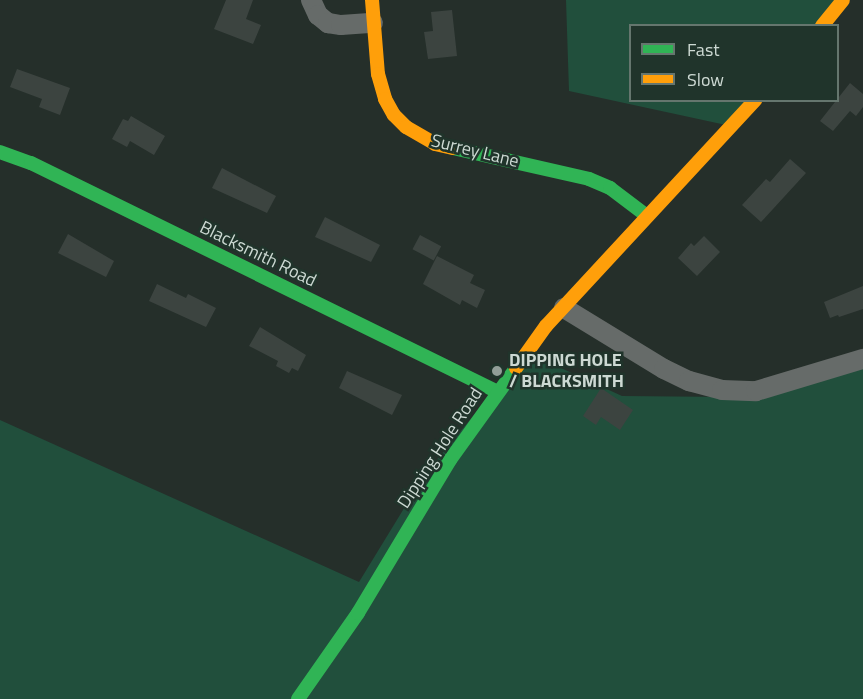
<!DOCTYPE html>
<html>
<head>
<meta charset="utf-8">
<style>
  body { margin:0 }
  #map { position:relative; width:863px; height:699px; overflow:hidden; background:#252f2a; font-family:"Titillium Web",sans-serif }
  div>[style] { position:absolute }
  .green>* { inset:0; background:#214f3c }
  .building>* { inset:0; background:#3c4440; transform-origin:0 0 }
  .street>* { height:20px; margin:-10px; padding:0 10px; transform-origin:10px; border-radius:10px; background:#666b69 }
  .fast>* { height:14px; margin:-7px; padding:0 7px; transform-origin:7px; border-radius:7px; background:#30b455 }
  .slow>* { height:14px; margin:-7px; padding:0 7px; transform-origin:7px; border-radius:7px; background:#ff9f0a }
  .dots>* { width:16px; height:16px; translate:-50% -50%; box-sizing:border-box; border:3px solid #20342b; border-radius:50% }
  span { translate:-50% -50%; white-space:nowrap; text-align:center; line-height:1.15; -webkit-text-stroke:5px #20342b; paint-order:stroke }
  .street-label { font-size:18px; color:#cdd9d3 }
  .poi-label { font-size:18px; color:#cdd9d3; font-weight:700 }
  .left { translate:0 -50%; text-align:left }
  .legend { position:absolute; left:629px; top:24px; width:210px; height:78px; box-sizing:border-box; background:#20342b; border:2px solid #65766e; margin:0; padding:8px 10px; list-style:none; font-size:18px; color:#cdd9d3 }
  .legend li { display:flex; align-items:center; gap:12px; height:30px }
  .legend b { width:30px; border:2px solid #65766e }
</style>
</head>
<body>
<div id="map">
  <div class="green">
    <i style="clip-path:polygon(566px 0,846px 0,822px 25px,630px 26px,630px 100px,750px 101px,726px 125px,569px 91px)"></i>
    <i style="clip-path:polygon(526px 352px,622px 396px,728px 397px,863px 361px,863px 699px,0 699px,0 420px,359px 582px,425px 474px)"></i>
  </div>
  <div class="building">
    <i style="clip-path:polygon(226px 0,253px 0,246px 19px,261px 25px,253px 44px,214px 29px)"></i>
    <i style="clip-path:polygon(452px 10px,457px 56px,428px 59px,424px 32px,433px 31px,431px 12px)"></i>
    <i style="clip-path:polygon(17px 69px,70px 88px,60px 115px,39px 107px,42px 99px,10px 87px)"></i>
    <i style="clip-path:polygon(850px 83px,863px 94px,863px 107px,856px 116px,850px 111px,833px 131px,820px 121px)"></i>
    <i style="clip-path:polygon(131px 116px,165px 136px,154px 155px,130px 141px,127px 147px,112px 139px,123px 119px,128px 121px)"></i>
    <i style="clip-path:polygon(790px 159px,806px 173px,761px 222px,742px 205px,766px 179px,770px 182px)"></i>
    <i style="clip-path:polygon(222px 168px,276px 196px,267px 213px,212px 188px)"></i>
    <i style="clip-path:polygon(325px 217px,380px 245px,371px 262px,315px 237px)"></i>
    <i style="clip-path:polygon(68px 234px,114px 261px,106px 277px,58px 253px)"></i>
    <i style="left:420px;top:235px;width:24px;height:16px;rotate:28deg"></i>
    <i style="clip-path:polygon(704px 236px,720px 252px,697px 276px,678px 258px,691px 243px,694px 246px)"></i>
    <i style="clip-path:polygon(437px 256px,474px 275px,470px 283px,485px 290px,477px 308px,462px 300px,460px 305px,423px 284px)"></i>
    <i style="clip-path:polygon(157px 284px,186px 298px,188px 294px,216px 308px,206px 327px,149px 301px)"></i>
    <i style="clip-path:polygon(863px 286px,863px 309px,839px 317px,838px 315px,830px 318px,824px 302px)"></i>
    <i style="clip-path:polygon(260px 327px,306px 355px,298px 371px,292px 368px,289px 373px,276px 366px,278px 361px,249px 346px)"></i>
    <i style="clip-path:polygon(347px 371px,402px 395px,392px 415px,339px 388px)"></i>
    <i style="clip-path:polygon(601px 388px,633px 410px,620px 430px,601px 417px,596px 425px,583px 416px)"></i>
  </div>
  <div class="street">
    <i style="left:311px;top:0;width:17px;rotate:65deg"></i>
    <i style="left:318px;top:15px;width:13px;rotate:39deg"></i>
    <i style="left:328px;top:23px;width:13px;rotate:9deg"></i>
    <i style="left:341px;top:25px;width:32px;rotate:-4deg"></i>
    <i style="left:564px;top:308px;width:117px;rotate:31.4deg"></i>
    <i style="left:664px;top:369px;width:28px;rotate:26deg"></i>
    <i style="left:689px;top:381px;width:34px;rotate:15deg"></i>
    <i style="left:722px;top:390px;width:34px;rotate:2deg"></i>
    <i style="left:756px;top:391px;width:112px;rotate:-16.7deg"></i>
  </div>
  <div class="fast">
    <i style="left:453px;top:148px;width:139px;rotate:12.8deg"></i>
    <i style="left:589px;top:179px;width:23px;rotate:23deg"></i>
    <i style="left:610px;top:188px;width:46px;rotate:37.1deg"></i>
    <i style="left:0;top:152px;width:33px;rotate:20deg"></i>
    <i style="left:31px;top:163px;width:520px;rotate:26.12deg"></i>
    <i style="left:298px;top:699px;width:105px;rotate:-55.1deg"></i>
    <i style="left:358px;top:613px;width:179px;rotate:-59deg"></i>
    <i style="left:450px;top:460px;width:113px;rotate:-54.3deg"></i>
  </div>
  <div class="slow">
    <i style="left:372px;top:0;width:74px;rotate:85.4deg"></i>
    <i style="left:378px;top:74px;width:26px;rotate:74deg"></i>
    <i style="left:385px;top:99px;width:18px;rotate:61deg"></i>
    <i style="left:394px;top:115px;width:17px;rotate:45deg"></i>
    <i style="left:406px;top:127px;width:34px;rotate:30deg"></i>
    <i style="left:435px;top:144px;width:18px;rotate:13deg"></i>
    <i style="left:822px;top:26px;width:33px;rotate:-51deg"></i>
    <i style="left:516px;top:368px;width:52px;rotate:-54.5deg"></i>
    <i style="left:546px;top:326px;width:308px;rotate:-47.2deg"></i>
  </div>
  <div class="dots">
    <i style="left:497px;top:371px;background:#929e98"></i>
  </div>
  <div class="street-label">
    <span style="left:475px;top:151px;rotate:14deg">Surrey Lane</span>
    <span style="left:258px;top:254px;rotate:26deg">Blacksmith Road</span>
    <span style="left:440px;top:448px;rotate:-57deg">Dipping Hole Road</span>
  </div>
  <div class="poi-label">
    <span class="left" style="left:509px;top:371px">DIPPING HOLE<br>/ BLACKSMITH</span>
  </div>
  <ul class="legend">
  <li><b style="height:8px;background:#30b455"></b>Fast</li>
  <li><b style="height:8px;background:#ff9f0a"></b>Slow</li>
  </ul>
</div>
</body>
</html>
